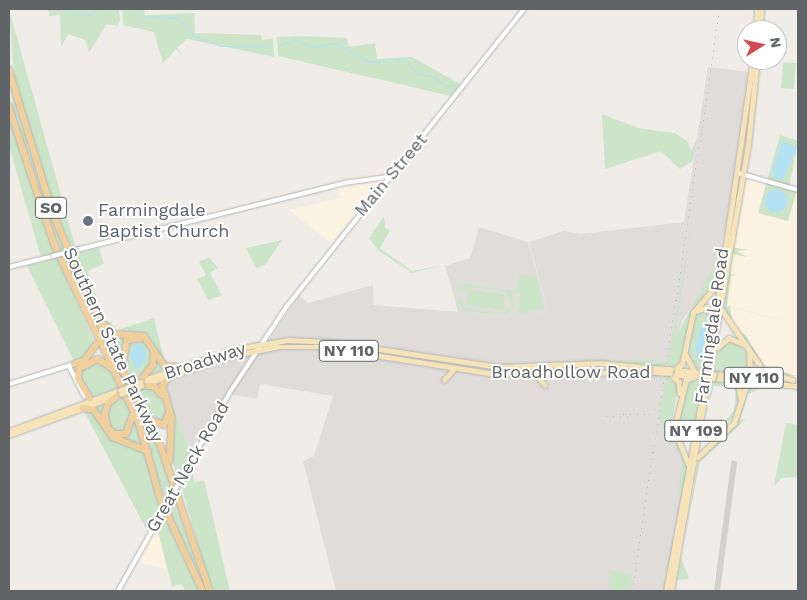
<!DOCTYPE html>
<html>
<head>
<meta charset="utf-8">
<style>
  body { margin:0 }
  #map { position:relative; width:807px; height:600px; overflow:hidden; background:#f0ede8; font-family:"Work Sans",sans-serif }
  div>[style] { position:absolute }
  .commercial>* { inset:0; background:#fbf2e2 }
  .industrial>* { inset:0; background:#dfdcda }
  .education>* { inset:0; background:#dfddd7 }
  .green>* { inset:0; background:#cce4c8; transform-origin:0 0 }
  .water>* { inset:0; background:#b3e2f5 }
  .round { border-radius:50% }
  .stream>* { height:1px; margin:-0.5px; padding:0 0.5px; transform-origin:0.5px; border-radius:0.5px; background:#b3e2f5 }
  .taxiway>* { height:5.5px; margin:-2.75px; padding:0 2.75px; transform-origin:2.75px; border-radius:2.75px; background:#d2d1ce }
  .roads { filter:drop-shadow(0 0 1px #b2b6b9) drop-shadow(0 0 1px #b2b6b9) }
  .secondary>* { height:4px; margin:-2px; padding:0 2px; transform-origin:2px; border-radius:2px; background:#fff }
  .primary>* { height:4.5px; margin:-2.25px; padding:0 2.25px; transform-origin:2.25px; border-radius:2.25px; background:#f6e3b7 }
  .highway>* { height:5.5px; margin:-2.75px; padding:0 2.75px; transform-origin:2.75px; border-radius:2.75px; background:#f1d09e }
  .rail>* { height:1px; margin-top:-0.5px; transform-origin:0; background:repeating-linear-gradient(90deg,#b4b5b5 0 1px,transparent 0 7px) }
  .bridges { filter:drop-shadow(0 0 1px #b2b6b9) drop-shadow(0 0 1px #b2b6b9) }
  .secondary-bridge>* { height:4px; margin:-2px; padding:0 2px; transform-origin:2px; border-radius:2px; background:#fff }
  .primary-bridge>* { height:4.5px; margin:-2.25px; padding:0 2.25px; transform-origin:2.25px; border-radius:2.25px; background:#f6e3b7 }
  .dots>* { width:14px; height:14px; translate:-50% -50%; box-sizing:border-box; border:2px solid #fff; border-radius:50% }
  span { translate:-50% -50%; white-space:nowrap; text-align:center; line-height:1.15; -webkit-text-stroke:4px #fff; paint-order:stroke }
  .shield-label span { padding:1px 4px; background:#fff; border:1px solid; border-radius:4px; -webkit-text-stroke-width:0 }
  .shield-label { font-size:16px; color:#606466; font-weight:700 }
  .street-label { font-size:18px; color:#606466 }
  .worship-label { font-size:18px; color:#5b616d }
  .left { translate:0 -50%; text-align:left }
  .frame { position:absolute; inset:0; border:10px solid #606466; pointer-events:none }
  .north { position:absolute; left:737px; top:20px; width:50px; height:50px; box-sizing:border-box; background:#fff; border:1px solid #bfc1c2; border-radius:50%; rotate:80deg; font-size:14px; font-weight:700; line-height:20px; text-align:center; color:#606466 }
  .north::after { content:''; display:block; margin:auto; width:18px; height:22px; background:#d64851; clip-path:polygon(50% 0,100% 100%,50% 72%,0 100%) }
</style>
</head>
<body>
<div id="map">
  <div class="commercial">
    <i style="clip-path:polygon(382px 172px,384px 176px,331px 243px,289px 210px,340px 198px,337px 182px)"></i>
    <i style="clip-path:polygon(745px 177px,798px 190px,798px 378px,775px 377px,763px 368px,722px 303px)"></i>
    <i style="clip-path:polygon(151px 527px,157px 528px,168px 570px,132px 560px)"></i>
  </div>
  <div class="industrial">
    <i style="clip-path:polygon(708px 67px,751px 72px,746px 132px,717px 270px,682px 321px,668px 377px,670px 428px,687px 468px,665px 591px,336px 591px,303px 461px,314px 456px,333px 396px,260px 384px,257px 399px,231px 394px,191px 465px,191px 453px,166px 387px,170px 379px,261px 352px,299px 295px,308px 303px,373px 285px,374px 305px,518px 317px,548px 311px,529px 242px,564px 231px,581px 234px,684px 222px)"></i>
  </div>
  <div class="education">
    <i style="clip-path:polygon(479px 227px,528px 242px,548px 311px,518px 317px,458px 312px,445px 266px,470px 258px)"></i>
  </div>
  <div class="green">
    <i style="clip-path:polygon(9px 9px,77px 253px,99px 248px,104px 264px,88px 271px,104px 321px,111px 322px,115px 331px,154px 318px,164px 358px,171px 366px,161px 361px,145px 334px,118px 333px,104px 324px,102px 320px,52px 202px,14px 78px)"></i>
    <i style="clip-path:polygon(48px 9px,119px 9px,120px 21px,118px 26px,107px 24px,89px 53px,85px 40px,68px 34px,61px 47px,60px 15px,49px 16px)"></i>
    <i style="clip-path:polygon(122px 9px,144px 9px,145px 15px,194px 13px,195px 33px,261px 35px,262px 40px,273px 39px,274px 57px,187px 39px,177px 48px,184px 57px,176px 49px,163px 63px,154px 32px,123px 25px)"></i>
    <i style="clip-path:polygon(297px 36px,347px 38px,349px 47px,375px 43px,377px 59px,412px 57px,460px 84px,451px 96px,278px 56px,277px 37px)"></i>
    <i style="left:783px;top:62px;width:13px;height:26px;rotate:4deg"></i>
    <i style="clip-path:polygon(9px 76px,44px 195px,67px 250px,61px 252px,46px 211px,13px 111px)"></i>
    <i style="clip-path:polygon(9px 112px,26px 170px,56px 253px,41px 257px,9px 146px)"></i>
    <i style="clip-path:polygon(602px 114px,638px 128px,675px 133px,688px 142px,691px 151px,697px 139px,693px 161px,680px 169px,661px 151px,605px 169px)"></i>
    <i style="clip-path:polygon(780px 135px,798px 141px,789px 187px,797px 190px,788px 221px,758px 213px)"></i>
    <i style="clip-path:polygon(384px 216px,385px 228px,390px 230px,380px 248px,412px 271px,443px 265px,412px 273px,379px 251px,369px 238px)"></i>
    <i style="clip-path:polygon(692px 218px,675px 338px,714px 266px,716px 254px,719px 257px,716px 284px,692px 310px,680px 364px,673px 368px,667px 367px)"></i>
    <i style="clip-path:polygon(282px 240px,265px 265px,256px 268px,246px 248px)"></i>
    <i style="clip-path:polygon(732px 247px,748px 250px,737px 251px,747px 257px,733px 254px,730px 273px,736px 276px,731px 276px,727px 306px,793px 323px,730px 307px,733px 326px,746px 336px,765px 367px,798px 376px,769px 375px,723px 316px)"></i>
    <i style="clip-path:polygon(68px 255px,92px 312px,129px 383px,125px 385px,100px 336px,63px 257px)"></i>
    <i style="clip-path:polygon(209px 257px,218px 268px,210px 273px,222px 295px,208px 300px,197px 279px,206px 275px,199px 262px)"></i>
    <i style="clip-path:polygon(58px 258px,94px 341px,90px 354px,75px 363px,27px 266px)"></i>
    <i style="clip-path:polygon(evenodd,520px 274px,537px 278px,543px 308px,519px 314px,520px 294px,516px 292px,511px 292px,514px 307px,504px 315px,466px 311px,457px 303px,462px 287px,459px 283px,516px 291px,520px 274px,469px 287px,505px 291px,512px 306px,503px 313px,465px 308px,459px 295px,469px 287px)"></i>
    <i style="left:468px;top:289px;width:37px;height:16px;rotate:8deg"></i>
    <i style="clip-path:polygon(706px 308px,712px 318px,704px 370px,691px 367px,687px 357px,691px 325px,697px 313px)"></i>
    <i style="clip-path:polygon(105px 329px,117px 335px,137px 335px,146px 337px,150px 341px,153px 345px,161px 365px,167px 368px,150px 376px,156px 356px,150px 342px,141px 337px,129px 338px,119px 355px)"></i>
    <i style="clip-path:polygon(727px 339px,740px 343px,747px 353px,748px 371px,742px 375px,714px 372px,717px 350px)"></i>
    <i style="clip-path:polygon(144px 340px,153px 354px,153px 365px,134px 381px,122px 357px,128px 342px)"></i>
    <i style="clip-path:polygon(666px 350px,663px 366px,571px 359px,663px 361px)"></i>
    <i style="clip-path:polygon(98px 360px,108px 366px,121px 387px,89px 398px,80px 380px,81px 370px)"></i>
    <i style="clip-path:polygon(666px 376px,678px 386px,671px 430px,687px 465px,681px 495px,678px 495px,683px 460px,659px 421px)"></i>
    <i style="clip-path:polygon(170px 379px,166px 388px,191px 453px,178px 479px,170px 455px,174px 422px,164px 386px)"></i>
    <i style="clip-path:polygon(691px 379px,702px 380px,694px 428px,685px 434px,676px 425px,686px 382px)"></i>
    <i style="clip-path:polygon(711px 381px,733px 382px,740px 395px,733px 418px,714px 436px,704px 431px,705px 419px,707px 430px,717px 431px,734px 410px,736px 392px,733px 387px,714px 386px,709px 404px)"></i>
    <i style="clip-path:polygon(751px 385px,762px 388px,748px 394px,740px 419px,746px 419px,700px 462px,681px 557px,689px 579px,677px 580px,699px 457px,737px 420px)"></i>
    <i style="clip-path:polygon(152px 387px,159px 391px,168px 414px,165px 423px,154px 421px,138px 389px)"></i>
    <i style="clip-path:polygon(134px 391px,166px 465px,202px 582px,171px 517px,129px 393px)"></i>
    <i style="clip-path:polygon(125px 395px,132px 414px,123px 433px,117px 433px,108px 425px,106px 414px,110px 405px)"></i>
    <i style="clip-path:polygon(110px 401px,104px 418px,106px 428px,114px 435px,126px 434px,136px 419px,146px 448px,115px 436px,105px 428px,94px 408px)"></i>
    <i style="clip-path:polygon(90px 410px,108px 435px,136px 444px,147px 454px,162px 507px,151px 527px,145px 527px,85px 413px)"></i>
    <i style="clip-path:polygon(786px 423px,798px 425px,798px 477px,782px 478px,774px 486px)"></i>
    <i style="clip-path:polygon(192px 469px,194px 482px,204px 480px,230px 591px,214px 591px,204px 566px,181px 485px)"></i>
    <i style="clip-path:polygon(164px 514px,177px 544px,199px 591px,185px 591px,181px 584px,172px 587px,157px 528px)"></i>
    <i style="clip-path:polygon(610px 570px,632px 575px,630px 591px,609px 591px)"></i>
  </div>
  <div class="water">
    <i style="clip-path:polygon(782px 141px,797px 148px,783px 180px,774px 178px,773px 169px)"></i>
    <i class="round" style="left:765px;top:190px;width:22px;height:22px"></i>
    <i style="clip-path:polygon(705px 317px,707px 331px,699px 362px,695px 347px)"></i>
    <i style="clip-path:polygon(134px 344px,144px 347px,147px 357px,137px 371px,130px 355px)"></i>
  </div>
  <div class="stream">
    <i style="left:64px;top:9px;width:24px;rotate:17deg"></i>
    <i style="left:87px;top:16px;width:13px;rotate:-32deg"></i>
    <i style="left:139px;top:9px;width:8px;rotate:67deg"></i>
    <i style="left:142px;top:16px;width:35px;rotate:3deg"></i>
    <i style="left:177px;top:18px;width:28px;rotate:45deg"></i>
    <i style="left:197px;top:38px;width:24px;rotate:19deg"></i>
    <i style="left:220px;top:46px;width:50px"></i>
    <i style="left:278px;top:45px;width:19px;rotate:-16deg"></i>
    <i style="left:296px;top:40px;width:18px;rotate:22deg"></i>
    <i style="left:313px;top:47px;width:22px;rotate:-10deg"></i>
    <i style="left:335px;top:43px;width:39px;rotate:29deg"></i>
    <i style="left:369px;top:62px;width:36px;rotate:-6deg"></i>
    <i style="left:405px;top:58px;width:18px;rotate:56deg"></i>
    <i style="left:415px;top:73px;width:19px;rotate:12deg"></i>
    <i style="left:434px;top:77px;width:14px;rotate:39deg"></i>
    <i style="left:445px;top:86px;width:10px;rotate:-6deg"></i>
  </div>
  <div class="taxiway">
    <i style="left:717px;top:591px;width:128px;rotate:-82.4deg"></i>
  </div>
  <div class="roads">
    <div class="secondary">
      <i style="left:738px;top:173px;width:62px;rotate:15.8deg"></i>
      <i style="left:76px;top:250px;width:276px;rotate:-14deg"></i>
      <i style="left:344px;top:183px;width:43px;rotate:-7.9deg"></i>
      <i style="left:9px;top:267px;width:45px;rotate:-14deg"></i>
      <i style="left:69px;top:366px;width:34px;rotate:63deg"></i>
      <i style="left:9px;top:384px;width:68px;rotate:-17.1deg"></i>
      <i style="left:181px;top:479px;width:100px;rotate:-60.6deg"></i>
      <i style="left:230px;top:392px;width:103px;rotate:-56.5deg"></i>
      <i style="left:287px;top:306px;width:380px;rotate:-51.4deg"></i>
      <i style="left:118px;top:591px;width:87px;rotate:-60.5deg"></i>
    </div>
    <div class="primary">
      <i style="left:756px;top:30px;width:21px;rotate:-87deg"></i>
      <i style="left:760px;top:30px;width:21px;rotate:-87deg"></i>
      <i style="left:722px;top:310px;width:74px;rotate:55.5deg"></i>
      <i style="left:764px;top:371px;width:30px;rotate:17deg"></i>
      <i style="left:697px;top:311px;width:11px;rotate:-22deg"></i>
      <i style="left:707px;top:307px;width:12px;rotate:59deg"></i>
      <i style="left:717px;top:348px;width:16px;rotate:-40deg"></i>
      <i style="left:729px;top:338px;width:15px;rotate:23deg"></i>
      <i style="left:686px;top:355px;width:19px;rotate:62deg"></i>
      <i style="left:674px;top:370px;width:10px;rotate:-37deg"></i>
      <i style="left:682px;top:364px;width:52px;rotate:-77.8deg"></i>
      <i style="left:693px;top:313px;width:35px;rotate:-50deg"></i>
      <i style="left:675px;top:370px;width:28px;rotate:6deg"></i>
      <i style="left:670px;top:373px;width:13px;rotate:45deg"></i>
      <i style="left:679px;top:382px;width:11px;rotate:85deg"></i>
      <i style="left:671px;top:374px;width:20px;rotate:6deg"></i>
      <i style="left:714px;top:374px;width:64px;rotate:5.4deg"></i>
      <i style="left:536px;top:375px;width:13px;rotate:48deg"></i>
      <i style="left:743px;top:377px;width:10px;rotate:-45deg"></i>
      <i style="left:750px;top:370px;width:18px;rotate:-93deg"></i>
      <i style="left:713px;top:378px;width:85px;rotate:5.4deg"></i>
      <i style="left:444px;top:380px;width:15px;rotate:-48deg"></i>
      <i style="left:729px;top:380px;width:12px;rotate:35deg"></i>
      <i style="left:739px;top:387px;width:11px;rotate:80deg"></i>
      <i style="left:141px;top:381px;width:99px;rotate:-18.8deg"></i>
      <i style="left:235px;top:349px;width:54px;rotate:-9.6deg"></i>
      <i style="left:288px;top:340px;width:44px;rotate:2.6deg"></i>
      <i style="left:332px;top:342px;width:169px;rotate:8.5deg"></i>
      <i style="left:499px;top:367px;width:101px;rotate:-2.3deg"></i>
      <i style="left:600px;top:363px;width:55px;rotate:5.2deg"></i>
      <i style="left:145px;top:384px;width:95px;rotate:-17.9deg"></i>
      <i style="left:235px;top:355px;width:42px;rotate:-11deg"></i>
      <i style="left:276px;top:347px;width:47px"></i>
      <i style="left:323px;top:347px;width:174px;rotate:8.9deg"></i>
      <i style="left:495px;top:374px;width:160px;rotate:-0.7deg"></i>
      <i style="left:673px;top:425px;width:41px;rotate:68.5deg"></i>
      <i style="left:703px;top:425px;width:11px;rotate:63deg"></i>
      <i style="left:708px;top:435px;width:12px;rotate:-5deg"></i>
      <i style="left:695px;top:429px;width:13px;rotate:148deg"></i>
      <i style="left:684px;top:436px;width:14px;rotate:-129deg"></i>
      <i style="left:675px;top:425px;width:46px;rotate:-76.3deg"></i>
      <i style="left:686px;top:380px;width:11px;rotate:-22deg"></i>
      <i style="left:9px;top:431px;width:118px;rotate:-20.3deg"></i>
      <i style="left:9px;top:435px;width:113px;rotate:-20.2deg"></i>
      <i style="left:698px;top:457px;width:50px;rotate:-43.4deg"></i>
      <i style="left:734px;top:423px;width:39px;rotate:-72deg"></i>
      <i style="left:746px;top:386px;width:12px;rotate:-14deg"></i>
      <i style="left:666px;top:591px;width:234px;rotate:-79.4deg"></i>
      <i style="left:709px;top:361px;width:304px;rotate:-81.7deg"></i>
      <i style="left:671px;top:591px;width:452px;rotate:-80.2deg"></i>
      <i style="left:748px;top:146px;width:86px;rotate:-84deg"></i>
    </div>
    <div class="highway">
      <i style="left:9px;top:69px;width:151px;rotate:73deg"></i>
      <i style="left:53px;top:213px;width:125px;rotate:66.9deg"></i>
      <i style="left:102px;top:328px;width:132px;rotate:63.4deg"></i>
      <i style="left:161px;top:446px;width:153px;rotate:71.3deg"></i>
      <i style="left:9px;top:106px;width:144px;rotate:71.8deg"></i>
      <i style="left:54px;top:243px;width:198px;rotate:64.6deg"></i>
      <i style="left:139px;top:422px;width:81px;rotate:74.2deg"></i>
      <i style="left:161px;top:500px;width:100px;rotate:65.2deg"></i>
      <i style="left:102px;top:323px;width:17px;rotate:40deg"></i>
      <i style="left:115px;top:334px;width:29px;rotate:4deg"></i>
      <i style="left:144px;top:336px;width:37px;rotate:55deg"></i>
      <i style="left:165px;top:366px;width:16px;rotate:4deg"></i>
      <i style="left:84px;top:361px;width:20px;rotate:-53deg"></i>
      <i style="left:74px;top:364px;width:9px;rotate:-18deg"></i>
      <i style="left:123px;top:364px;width:24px;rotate:-81deg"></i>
      <i style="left:127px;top:340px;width:15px;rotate:-8deg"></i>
      <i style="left:170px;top:376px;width:12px;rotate:125deg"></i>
      <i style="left:163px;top:386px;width:33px;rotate:74deg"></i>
      <i style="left:172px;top:418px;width:43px;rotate:92.7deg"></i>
      <i style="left:140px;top:382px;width:21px;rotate:-53deg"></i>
      <i style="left:153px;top:365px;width:13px;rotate:-86deg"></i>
      <i style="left:141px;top:386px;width:13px"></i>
      <i style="left:154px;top:386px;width:12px;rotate:48deg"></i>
      <i style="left:121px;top:394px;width:15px;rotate:143deg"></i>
      <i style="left:109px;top:403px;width:12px;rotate:110deg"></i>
      <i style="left:105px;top:414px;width:14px;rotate:78deg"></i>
      <i style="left:108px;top:428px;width:9px;rotate:41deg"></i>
      <i style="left:115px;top:434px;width:11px"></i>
      <i style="left:126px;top:434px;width:23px;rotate:-70deg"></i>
      <i style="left:90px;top:399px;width:23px;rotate:-121deg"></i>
      <i style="left:78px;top:379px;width:10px;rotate:-84deg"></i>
      <i style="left:79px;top:369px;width:21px;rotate:-28deg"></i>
      <i style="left:98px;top:359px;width:17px;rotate:33deg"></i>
      <i style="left:83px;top:408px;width:11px;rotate:10deg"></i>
      <i style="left:94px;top:410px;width:33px;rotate:55deg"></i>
      <i style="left:113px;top:437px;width:38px;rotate:22deg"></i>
      <i style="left:152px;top:420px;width:13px;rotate:23deg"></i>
      <i style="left:164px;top:425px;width:13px;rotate:-67deg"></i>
    </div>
  </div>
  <div class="rail">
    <i style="left:623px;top:414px;width:26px"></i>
    <i style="left:649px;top:414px;width:16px;rotate:-47deg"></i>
    <i style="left:606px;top:416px;width:23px;rotate:2deg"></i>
    <i style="left:632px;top:591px;width:589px;rotate:-81.4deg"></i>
  </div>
  <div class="bridges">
    <div class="secondary-bridge">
      <i style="left:53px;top:256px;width:24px;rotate:-15deg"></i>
      <i style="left:161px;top:515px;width:41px;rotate:-60.9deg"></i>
    </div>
    <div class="primary-bridge">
      <i style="left:655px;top:368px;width:16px;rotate:4deg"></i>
      <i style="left:655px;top:372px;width:15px;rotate:4deg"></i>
      <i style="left:703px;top:373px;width:11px;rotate:5deg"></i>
      <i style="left:702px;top:377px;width:11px;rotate:5deg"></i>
      <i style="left:120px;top:390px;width:22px;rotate:-22deg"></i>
      <i style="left:121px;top:394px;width:22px;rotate:-22deg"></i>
    </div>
  </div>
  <div class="dots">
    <i style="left:88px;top:221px;background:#6b7280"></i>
  </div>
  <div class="shield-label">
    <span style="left:51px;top:208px">SO</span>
    <span style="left:349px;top:351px">NY 110</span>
    <span style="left:754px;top:378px">NY 110</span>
    <span style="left:696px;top:431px">NY 109</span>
  </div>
  <div class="street-label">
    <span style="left:391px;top:175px;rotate:-50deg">Main Street</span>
    <span style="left:712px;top:326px;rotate:-82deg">Farmingdale Road</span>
    <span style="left:113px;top:345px;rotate:65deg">Southern State Parkway</span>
    <span style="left:205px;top:361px;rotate:-18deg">Broadway</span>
    <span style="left:571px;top:372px">Broadhollow Road</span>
    <span style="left:188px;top:467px;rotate:-60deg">Great Neck Road</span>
  </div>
  <div class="worship-label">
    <span class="left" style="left:98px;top:221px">Farmingdale<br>Baptist Church</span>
  </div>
  <div class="frame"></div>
  <div class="north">N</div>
</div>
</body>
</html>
